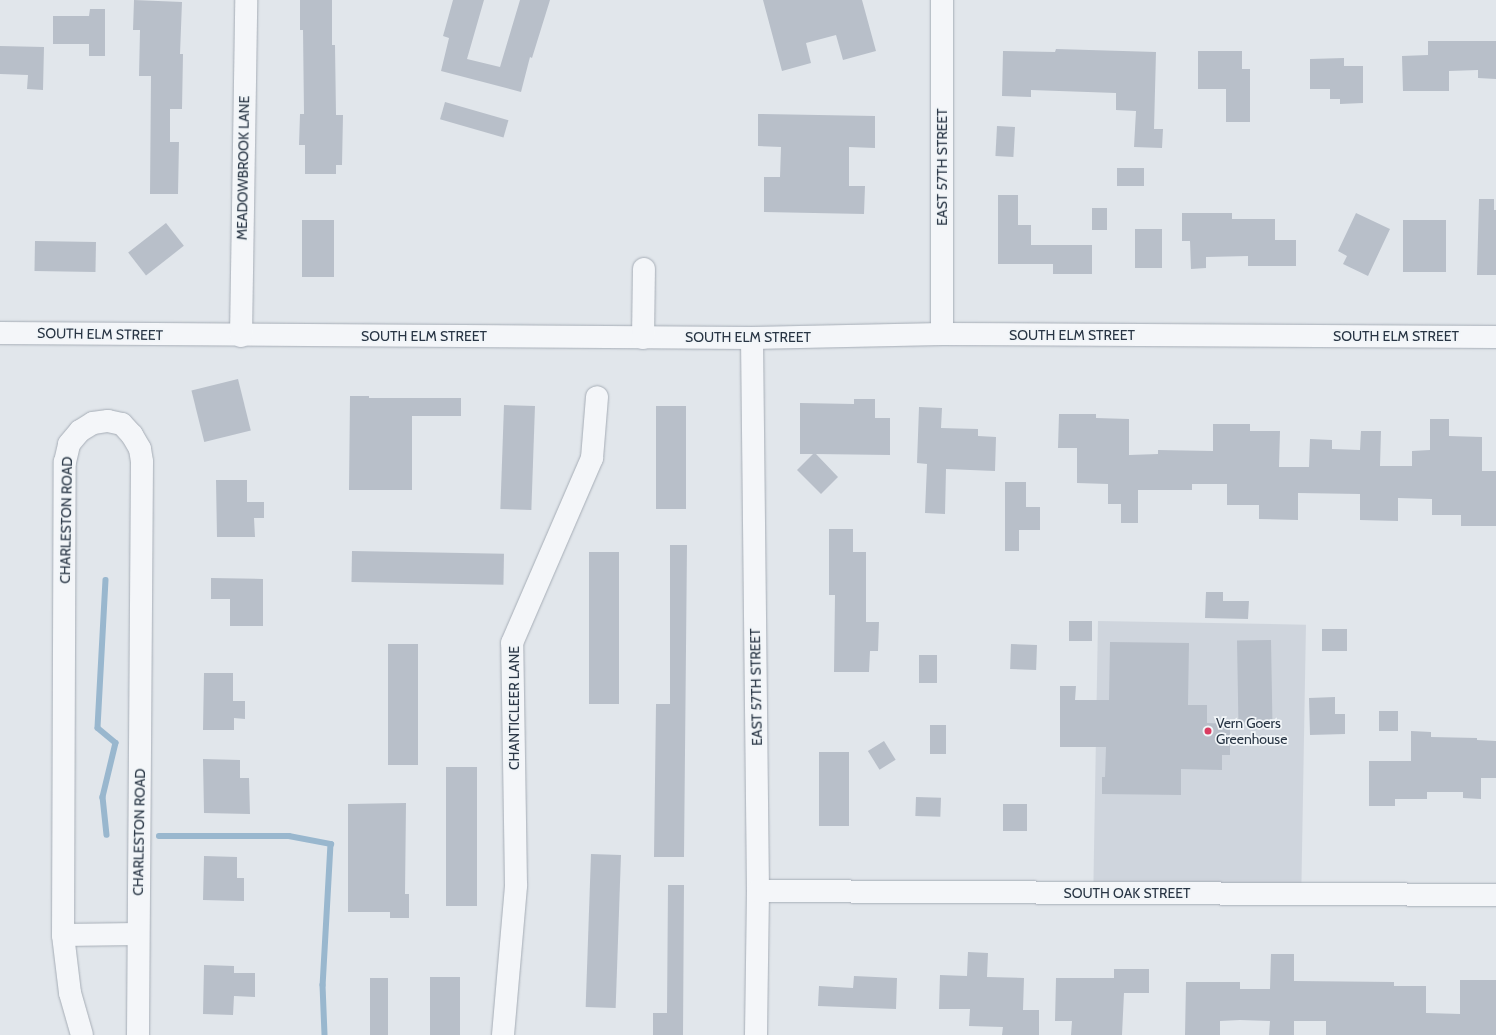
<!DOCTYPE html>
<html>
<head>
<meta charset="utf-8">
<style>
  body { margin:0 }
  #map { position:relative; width:1496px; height:1035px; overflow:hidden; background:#e1e6eb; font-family:Cabin,sans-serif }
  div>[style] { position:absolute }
  .built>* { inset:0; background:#cfd5dd; transform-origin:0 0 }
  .stream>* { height:5.5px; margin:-2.75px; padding:0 2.75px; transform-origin:2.75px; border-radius:2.75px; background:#99b7ce }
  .building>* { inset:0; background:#b8bfc9; transform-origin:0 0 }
  .roads { filter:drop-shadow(0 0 1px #a6adb6) drop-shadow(0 0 1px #a6adb6) }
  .minor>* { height:22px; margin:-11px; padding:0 11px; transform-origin:11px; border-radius:11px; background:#f4f6f9 }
  .dots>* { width:11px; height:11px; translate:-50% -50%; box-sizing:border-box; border:2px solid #f1f5f8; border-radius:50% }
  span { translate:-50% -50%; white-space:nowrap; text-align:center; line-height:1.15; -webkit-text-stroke:3.5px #f1f5f8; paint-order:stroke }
  .street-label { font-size:14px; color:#283544 }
  .poi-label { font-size:14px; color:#283544 }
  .left { translate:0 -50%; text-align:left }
</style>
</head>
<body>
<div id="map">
  <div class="built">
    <i style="left:1098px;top:621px;width:208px;height:268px;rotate:1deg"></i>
  </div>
  <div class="stream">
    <i style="left:106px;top:580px;width:148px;rotate:93.1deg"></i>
    <i style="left:98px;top:728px;width:23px;rotate:40deg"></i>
    <i style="left:116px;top:743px;width:56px;rotate:103.5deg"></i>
    <i style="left:103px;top:797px;width:38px;rotate:84deg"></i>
    <i style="left:159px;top:836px;width:130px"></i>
    <i style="left:289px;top:836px;width:43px;rotate:10.8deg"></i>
    <i style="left:331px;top:844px;width:141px;rotate:93.2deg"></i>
    <i style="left:323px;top:985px;width:50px;rotate:87.7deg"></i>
  </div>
  <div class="building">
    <i style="clip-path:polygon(134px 0,182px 2px,180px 54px,183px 54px,182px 109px,170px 109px,170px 142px,179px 142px,178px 194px,150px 194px,151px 76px,139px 76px,140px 30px,133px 30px)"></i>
    <i style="clip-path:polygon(300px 0,332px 0,332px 45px,335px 45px,336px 115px,343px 115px,342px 165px,336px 165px,336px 174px,305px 174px,305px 145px,299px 145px,300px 114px,304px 114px,303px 30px,300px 30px)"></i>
    <i style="clip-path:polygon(453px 0,484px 0,467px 59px,500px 67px,520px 0,550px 0,532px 58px,530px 57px,521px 92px,441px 71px,449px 38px,443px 36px)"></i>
    <i style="clip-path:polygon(763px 0,862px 0,876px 51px,843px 60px,836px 35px,806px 43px,811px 63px,782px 71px)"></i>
    <i style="clip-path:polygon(90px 9px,105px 9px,105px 56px,89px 56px,89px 44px,53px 44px,53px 16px,89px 16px)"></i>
    <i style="clip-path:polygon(1428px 41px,1496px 41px,1496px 79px,1478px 78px,1478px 70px,1449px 71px,1449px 91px,1403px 91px,1402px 56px,1428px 55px)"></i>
    <i style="clip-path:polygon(0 46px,44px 47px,43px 90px,27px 89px,28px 75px,0 74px)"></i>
    <i style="clip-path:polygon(1056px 49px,1156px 52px,1154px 129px,1163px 129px,1162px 148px,1134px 147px,1136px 111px,1116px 110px,1116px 93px,1031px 90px,1031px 97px,1002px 96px,1003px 51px,1055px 52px)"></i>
    <i style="clip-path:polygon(1198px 51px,1242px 51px,1242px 69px,1250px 69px,1250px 122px,1226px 122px,1226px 89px,1198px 89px)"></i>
    <i style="clip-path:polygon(1344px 58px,1344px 66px,1363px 66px,1363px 103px,1340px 104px,1340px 99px,1330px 99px,1330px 89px,1310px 89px,1310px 59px)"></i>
    <i style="left:445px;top:102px;width:66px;height:18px;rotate:16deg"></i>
    <i style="clip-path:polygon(758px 114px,875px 116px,875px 148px,849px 147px,849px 186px,865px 186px,864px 214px,764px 212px,764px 177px,780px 177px,781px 147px,758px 146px)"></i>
    <i style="left:997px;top:126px;width:18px;height:30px;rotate:3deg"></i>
    <i style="left:1117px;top:168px;width:27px;height:18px"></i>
    <i style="clip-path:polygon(998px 195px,1018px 195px,1018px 225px,1031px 225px,1031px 245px,1092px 245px,1092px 274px,1053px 274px,1053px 264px,998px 264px)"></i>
    <i style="clip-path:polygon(1479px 199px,1494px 199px,1494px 210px,1496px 210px,1496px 275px,1477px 275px)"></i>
    <i style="left:1092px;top:208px;width:15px;height:22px"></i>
    <i style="clip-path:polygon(1182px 213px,1232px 213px,1232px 219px,1275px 219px,1275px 240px,1296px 240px,1296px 266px,1248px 266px,1248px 256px,1206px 257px,1206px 268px,1191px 269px,1190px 241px,1182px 241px)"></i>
    <i style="clip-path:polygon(1356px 213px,1390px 229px,1368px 276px,1343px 264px,1347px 256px,1338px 251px)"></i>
    <i style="left:302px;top:220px;width:32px;height:57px"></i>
    <i style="left:1403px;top:220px;width:43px;height:52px"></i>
    <i style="left:166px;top:223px;width:29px;height:48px;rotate:52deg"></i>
    <i style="left:1135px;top:229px;width:27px;height:39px"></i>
    <i style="left:35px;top:241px;width:61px;height:30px;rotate:1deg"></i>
    <i style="left:238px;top:379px;width:53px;height:48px;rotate:76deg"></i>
    <i style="clip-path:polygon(350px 396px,369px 396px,369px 398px,461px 398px,461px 416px,412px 416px,412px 490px,349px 490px)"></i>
    <i style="clip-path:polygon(854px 399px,875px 399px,875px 418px,890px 418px,890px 455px,816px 454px,838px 477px,821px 494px,797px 470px,813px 454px,800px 454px,800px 403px,854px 404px)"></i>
    <i style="left:504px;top:405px;width:31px;height:104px;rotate:2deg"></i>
    <i style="left:656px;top:406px;width:30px;height:103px"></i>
    <i style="clip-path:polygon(919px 407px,942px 408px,941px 428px,978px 429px,978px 436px,996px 437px,995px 471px,946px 469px,945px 514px,925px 513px,927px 464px,917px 463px)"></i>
    <i style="clip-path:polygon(1059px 414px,1096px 414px,1096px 418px,1129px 419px,1129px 455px,1158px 454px,1158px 450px,1213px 451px,1213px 424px,1250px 424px,1250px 431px,1280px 431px,1279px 467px,1309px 467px,1310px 439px,1332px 440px,1332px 449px,1360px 450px,1361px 431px,1381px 431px,1380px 466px,1412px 466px,1412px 451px,1430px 450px,1430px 419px,1449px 419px,1449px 436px,1482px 437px,1482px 471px,1496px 471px,1496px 526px,1461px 526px,1461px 515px,1432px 515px,1432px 499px,1398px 498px,1398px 521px,1360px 520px,1360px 494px,1298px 493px,1298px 520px,1259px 519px,1259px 505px,1227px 505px,1227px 484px,1192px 484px,1192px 490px,1138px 490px,1138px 523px,1121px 523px,1121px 504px,1108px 504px,1108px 484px,1077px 483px,1077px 448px,1058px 448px)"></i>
    <i style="clip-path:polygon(216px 480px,247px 480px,247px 502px,264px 502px,264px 518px,254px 518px,255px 537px,217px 537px)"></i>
    <i style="clip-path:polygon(1005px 482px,1026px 482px,1026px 507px,1040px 507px,1040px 530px,1019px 530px,1019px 551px,1005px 551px)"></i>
    <i style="clip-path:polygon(829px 529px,853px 529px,853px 552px,866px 552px,866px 622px,879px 622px,878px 651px,870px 651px,869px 672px,834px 672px,835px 595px,829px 595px)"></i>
    <i style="clip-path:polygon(670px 545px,687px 545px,684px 857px,654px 857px,656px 704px,670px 704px)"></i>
    <i style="left:352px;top:551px;width:152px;height:31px;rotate:1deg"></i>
    <i style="left:589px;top:552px;width:30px;height:152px"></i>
    <i style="clip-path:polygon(211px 578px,263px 579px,263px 626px,230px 626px,230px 599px,211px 599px)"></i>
    <i style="clip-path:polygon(1206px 592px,1223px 592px,1223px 601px,1249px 601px,1248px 619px,1205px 618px)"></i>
    <i style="left:1069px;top:621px;width:23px;height:20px"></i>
    <i style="left:1322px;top:629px;width:25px;height:22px"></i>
    <i style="left:1271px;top:640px;width:82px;height:34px;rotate:89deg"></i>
    <i style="clip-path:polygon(1110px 642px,1189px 643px,1188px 705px,1207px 705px,1207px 723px,1230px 724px,1230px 755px,1222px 755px,1222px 770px,1181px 769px,1181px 795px,1102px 794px,1102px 777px,1105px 777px,1106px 747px,1060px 747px,1060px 686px,1076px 686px,1075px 700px,1109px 700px)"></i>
    <i style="left:388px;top:644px;width:30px;height:121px"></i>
    <i style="left:1011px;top:644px;width:26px;height:25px;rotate:2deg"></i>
    <i style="left:919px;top:655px;width:18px;height:28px"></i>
    <i style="clip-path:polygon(204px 673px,233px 673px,233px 701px,245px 701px,245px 719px,234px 718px,234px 730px,203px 730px)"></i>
    <i style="clip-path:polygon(1335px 697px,1335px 714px,1345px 714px,1345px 734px,1310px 735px,1309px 698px)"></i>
    <i style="left:1379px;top:711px;width:19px;height:20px"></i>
    <i style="left:930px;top:725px;width:16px;height:29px"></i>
    <i style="clip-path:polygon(1411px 731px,1431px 732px,1431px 737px,1477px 738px,1477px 740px,1496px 741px,1496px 778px,1481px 778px,1481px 799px,1463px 798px,1463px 792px,1427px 792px,1427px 799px,1395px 799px,1395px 806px,1369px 806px,1369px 761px,1411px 761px)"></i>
    <i style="left:884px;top:741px;width:22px;height:19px;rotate:58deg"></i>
    <i style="left:819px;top:752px;width:30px;height:74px"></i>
    <i style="clip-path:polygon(203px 759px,240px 760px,240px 778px,249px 778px,250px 814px,204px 813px)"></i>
    <i style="left:446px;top:767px;width:31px;height:139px"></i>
    <i style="left:916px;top:797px;width:25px;height:19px;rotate:2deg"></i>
    <i style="clip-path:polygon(406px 803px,405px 894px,409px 894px,409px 918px,390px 918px,390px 912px,348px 912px,348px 804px)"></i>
    <i style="left:1003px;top:804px;width:24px;height:27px"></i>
    <i style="left:591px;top:854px;width:30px;height:153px;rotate:2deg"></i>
    <i style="clip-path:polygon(204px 856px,237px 857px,237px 878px,244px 878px,244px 901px,203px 900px)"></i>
    <i style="clip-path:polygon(668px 885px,684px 885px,683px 1035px,653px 1035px,653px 1013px,667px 1013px)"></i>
    <i style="clip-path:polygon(968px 952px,988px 953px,987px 977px,1024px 978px,1023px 1010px,1039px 1010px,1039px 1035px,1002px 1035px,1003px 1027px,969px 1026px,970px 1009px,939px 1009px,940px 975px,967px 976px)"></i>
    <i style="clip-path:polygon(1271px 954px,1294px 954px,1294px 981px,1394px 982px,1394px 986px,1426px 986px,1426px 1013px,1460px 1014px,1460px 980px,1496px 980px,1496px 1035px,1326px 1035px,1326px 1021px,1294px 1021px,1294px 1035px,1269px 1035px,1270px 1021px,1240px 1020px,1220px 1021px,1220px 1035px,1185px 1035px,1186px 982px,1240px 982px,1240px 989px,1270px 989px)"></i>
    <i style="clip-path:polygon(204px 965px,234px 966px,234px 973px,255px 973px,255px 997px,234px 996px,233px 1015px,203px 1014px)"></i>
    <i style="clip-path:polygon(1114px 969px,1149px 969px,1149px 993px,1124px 993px,1122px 1035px,1071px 1035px,1072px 1021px,1055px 1021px,1056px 978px,1114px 978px)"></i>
    <i style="clip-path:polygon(854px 976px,897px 978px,896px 1009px,818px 1006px,819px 986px,853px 988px)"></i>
    <i style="left:430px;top:977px;width:30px;height:58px"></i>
    <i style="left:370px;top:978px;width:18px;height:57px"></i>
  </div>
  <div class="roads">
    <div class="minor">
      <i style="left:942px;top:0;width:334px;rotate:90deg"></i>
      <i style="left:0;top:333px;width:752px;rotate:0.38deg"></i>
      <i style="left:752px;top:338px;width:190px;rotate:-1.2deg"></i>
      <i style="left:942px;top:334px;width:554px;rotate:0.31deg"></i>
      <i style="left:241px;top:336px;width:336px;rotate:-89.1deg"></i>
      <i style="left:643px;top:338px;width:69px;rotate:-89.2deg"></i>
      <i style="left:752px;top:338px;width:553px;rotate:89.38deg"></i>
      <i style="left:758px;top:891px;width:144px;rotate:90.8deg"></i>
      <i style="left:758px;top:891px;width:738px;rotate:0.31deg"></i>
      <i style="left:63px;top:935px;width:75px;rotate:-0.8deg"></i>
      <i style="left:82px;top:1035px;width:44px;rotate:-105.9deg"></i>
      <i style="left:70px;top:993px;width:58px;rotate:-96.9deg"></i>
      <i style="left:63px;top:935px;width:473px;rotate:-89.8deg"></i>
      <i style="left:65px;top:462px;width:18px;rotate:-77deg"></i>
      <i style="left:69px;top:444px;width:17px;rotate:-50deg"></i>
      <i style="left:80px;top:431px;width:15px;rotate:-32deg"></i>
      <i style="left:93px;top:423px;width:15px;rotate:-8deg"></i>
      <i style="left:108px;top:421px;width:14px;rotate:12deg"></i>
      <i style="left:122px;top:424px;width:15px;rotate:48deg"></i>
      <i style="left:132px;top:435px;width:16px;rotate:60deg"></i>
      <i style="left:140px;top:449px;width:13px;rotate:81deg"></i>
      <i style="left:142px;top:462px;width:573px;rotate:90.4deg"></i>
      <i style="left:503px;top:1035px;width:151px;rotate:-85deg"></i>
      <i style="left:516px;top:885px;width:242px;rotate:-90.9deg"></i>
      <i style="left:512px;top:643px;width:202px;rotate:-66.6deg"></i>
      <i style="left:592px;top:458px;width:61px;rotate:-85.3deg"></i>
    </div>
  </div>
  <div class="dots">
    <i style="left:1208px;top:731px;background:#da3c61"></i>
  </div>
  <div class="street-label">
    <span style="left:942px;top:167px;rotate:-90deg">EAST 57TH STREET</span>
    <span style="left:243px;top:168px;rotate:-89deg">MEADOWBROOK LANE</span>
    <span style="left:100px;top:334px;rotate:1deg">SOUTH ELM STREET</span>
    <span style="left:1072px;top:335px">SOUTH ELM STREET</span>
    <span style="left:424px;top:336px">SOUTH ELM STREET</span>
    <span style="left:1396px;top:336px">SOUTH ELM STREET</span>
    <span style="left:748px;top:337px">SOUTH ELM STREET</span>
    <span style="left:66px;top:520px;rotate:-89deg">CHARLESTON ROAD</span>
    <span style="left:756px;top:687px;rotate:-91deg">EAST 57TH STREET</span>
    <span style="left:514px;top:708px;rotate:-90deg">CHANTICLEER LANE</span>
    <span style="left:139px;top:832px;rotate:-89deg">CHARLESTON ROAD</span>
    <span style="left:1127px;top:893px">SOUTH OAK STREET</span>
  </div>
  <div class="poi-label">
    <span class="left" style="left:1216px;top:731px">Vern Goers<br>Greenhouse</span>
  </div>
</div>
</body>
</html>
